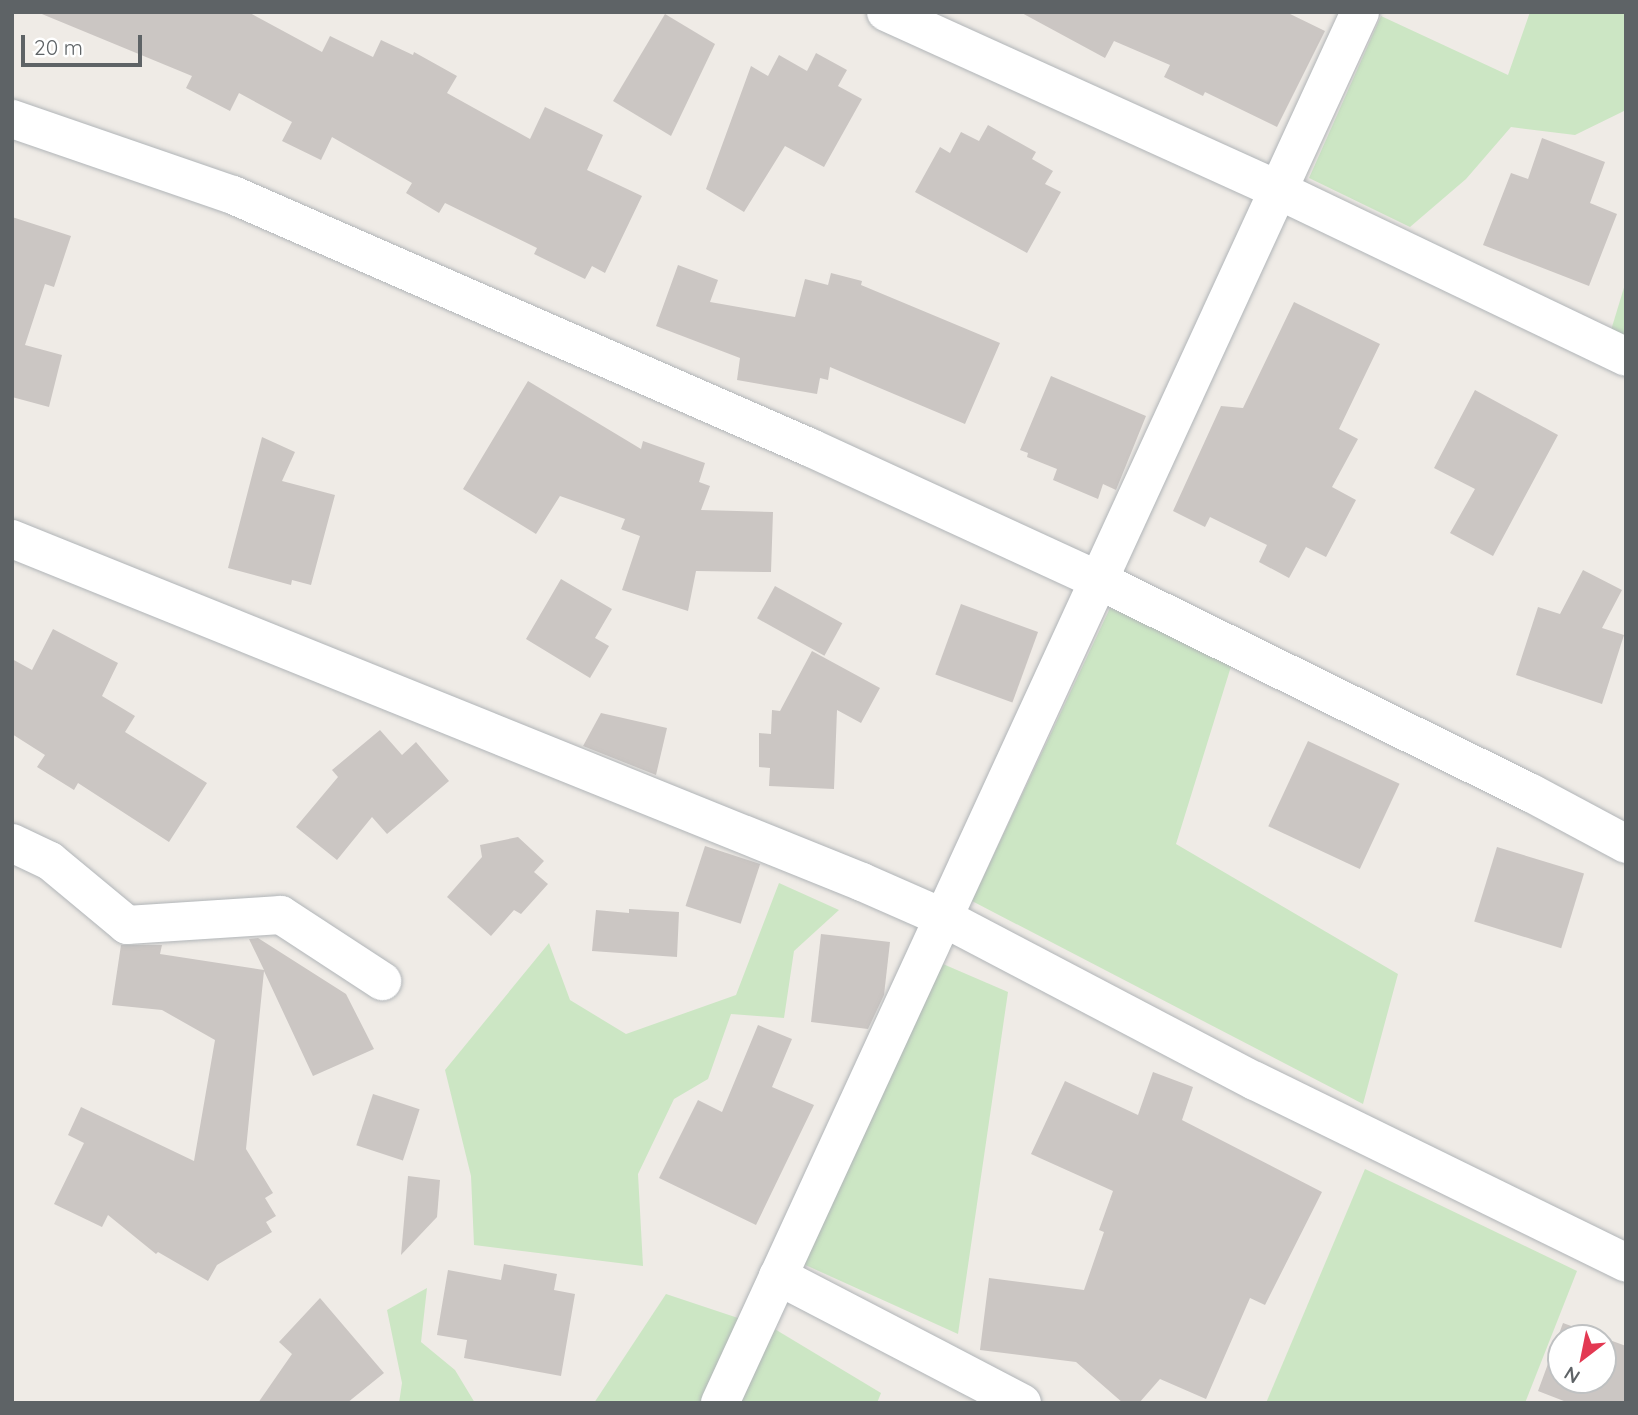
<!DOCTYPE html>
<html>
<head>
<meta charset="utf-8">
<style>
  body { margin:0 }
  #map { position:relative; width:1638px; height:1415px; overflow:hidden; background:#efebe6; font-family:Quicksand,sans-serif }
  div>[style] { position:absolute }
  .green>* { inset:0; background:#cce6c4 }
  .building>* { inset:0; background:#cbc6c3; transform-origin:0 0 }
  .roads { filter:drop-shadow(0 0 2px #b1b5b8) drop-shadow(0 0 2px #b1b5b8) }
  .minor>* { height:38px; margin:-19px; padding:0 19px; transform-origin:19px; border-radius:19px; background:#fff }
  span { translate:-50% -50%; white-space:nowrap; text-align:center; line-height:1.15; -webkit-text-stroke:5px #fff; paint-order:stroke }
  .frame { position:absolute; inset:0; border:14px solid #5e6366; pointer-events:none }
  .north { position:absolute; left:1547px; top:1324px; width:70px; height:70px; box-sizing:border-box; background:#fff; border:2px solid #bfc1c2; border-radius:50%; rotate:212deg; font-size:19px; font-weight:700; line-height:28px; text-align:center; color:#5e6366 }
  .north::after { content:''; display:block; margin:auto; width:24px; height:32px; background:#e33952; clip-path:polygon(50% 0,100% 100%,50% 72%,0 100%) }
  .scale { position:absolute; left:21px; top:35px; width:121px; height:32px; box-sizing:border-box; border:4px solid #5e6366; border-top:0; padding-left:9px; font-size:21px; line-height:24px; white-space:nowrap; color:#5e6366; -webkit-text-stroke:5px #fff; paint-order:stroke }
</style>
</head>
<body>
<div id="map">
  <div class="green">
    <i style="clip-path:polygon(1530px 12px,1626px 12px,1626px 110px,1575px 135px,1511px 127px,1466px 179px,1410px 227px,1309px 178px,1381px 16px,1508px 75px)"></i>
    <i style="clip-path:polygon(1626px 281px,1626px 345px,1608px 340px)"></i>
    <i style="clip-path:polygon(1110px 608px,1233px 660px,1176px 844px,1398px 974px,1363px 1104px,972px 901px)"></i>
    <i style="clip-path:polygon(779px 883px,839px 910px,794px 951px,784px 1018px,731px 1014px,708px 1079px,674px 1099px,638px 1174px,643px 1266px,474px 1245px,471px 1176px,445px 1070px,549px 943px,570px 1000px,626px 1034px,736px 995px)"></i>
    <i style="clip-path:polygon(936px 961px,1008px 992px,958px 1334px,801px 1263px)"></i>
    <i style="clip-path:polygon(1365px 1169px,1577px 1271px,1525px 1403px,1266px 1403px)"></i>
    <i style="clip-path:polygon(427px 1288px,421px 1342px,455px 1370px,475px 1403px,399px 1403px,402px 1383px,387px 1310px)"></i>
    <i style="clip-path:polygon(666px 1294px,741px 1319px,702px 1403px,594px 1403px)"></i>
    <i style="clip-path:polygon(768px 1325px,881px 1393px,877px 1403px,736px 1403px)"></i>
  </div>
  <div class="building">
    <i style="clip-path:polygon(37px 12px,248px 12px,322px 52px,330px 36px,373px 57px,381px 40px,413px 55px,414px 52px,457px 76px,447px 93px,530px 139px,545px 107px,603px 135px,587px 170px,642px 196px,605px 273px,592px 266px,585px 279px,534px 254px,537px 248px,445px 203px,439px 213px,406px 193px,412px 183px,332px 137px,321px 160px,282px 141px,292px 122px,239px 93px,230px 111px,186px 88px,192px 76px)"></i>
    <i style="clip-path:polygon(1020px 12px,1286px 12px,1325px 31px,1277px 127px,1205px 92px,1203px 96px,1164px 77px,1170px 65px,1114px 41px,1105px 58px)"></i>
    <i style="clip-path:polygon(665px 14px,715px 44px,671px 136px,613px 101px)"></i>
    <i style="clip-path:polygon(816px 53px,847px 70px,838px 86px,862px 99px,824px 167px,785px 146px,744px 212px,706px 189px,751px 66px,768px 76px,779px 55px,807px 71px)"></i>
    <i style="clip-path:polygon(988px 125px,1036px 152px,1032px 159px,1053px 171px,1045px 184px,1061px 192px,1027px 253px,915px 192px,940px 147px,950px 153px,961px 132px,979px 141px)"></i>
    <i style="clip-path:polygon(1542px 138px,1605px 162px,1590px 203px,1617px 214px,1589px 286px,1483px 245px,1511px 173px,1528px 179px)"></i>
    <i style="clip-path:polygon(12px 217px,71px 236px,54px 287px,45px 284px,25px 345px,62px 355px,49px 407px,12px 397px)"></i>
    <i style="clip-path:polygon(678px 265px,718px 280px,710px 302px,795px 317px,805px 279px,828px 285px,831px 273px,862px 281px,861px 285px,1000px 343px,965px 424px,830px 367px,828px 380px,820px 378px,817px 394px,737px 380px,740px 358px,656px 326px)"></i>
    <i style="clip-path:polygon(1294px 302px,1380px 344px,1339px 429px,1358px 439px,1332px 487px,1356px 500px,1326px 557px,1306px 547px,1289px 578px,1259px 562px,1267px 545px,1210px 517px,1205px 527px,1173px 511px,1221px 406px,1243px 408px)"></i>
    <i style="clip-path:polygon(1051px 376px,1146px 416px,1116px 490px,1103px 484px,1098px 499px,1053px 480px,1057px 469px,1027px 457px,1028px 453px,1020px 450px)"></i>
    <i style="clip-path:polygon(528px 381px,641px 449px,643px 441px,705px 463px,699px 482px,710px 486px,701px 510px,773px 512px,771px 572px,696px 571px,688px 611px,622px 590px,640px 536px,621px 529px,625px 519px,560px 496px,536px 534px,463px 489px)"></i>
    <i style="clip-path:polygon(1475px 390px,1558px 435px,1493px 556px,1450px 533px,1475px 489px,1434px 468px)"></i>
    <i style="clip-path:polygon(262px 437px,295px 452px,282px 481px,335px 495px,311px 585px,292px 580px,291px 585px,228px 568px)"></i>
    <i style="clip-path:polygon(1583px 570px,1622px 590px,1602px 628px,1624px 635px,1602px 704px,1516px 675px,1538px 607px,1560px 614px)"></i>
    <i style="clip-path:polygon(561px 579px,612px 609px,595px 638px,609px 646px,590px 678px,526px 639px)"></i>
    <i style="left:775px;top:586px;width:77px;height:37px;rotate:29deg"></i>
    <i style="left:961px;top:604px;width:82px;height:75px;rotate:20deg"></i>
    <i style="clip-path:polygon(53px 629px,118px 663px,102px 696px,135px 716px,125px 732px,207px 783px,169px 842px,78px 783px,74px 790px,37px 767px,45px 755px,12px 734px,12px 659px,32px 670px)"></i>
    <i style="clip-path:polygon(812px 651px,880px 688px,861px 723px,837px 710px,834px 789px,769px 786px,770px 768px,759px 767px,759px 733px,771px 734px,772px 710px,780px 711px)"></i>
    <i style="clip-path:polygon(601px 713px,667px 728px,656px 775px,583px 746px)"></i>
    <i style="clip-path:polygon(380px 730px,402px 755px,416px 742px,449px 781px,387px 834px,372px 817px,337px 860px,296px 827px,338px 777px,332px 770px)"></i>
    <i style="left:1308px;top:741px;width:101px;height:94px;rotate:25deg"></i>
    <i style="clip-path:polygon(518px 837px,544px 861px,534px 872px,548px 884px,521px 914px,514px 910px,491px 936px,447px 897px,482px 857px,480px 845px)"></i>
    <i style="left:705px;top:846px;width:58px;height:63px;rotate:18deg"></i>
    <i style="left:1497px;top:847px;width:91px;height:78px;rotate:17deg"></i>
    <i style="clip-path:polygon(629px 909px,679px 912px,677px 957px,592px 951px,596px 910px,629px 913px)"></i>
    <i style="clip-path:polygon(821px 934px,890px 942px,884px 995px,868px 1029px,811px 1022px)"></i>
    <i style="clip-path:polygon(258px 938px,346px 994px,374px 1049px,313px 1076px,264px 971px,246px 1149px,273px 1193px,265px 1198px,276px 1216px,266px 1222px,272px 1232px,217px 1265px,208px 1281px,158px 1252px,156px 1254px,108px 1215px,102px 1227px,54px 1204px,84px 1143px,68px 1135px,81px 1107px,194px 1161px,215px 1040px,162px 1010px,112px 1005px,121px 945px,162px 945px,160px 954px,264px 970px,249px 939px)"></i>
    <i style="clip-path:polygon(758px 1025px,792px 1039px,772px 1087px,814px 1105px,756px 1225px,659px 1178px,698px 1100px,722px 1112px)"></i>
    <i style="clip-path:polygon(1153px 1072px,1193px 1087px,1182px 1120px,1322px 1192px,1265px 1305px,1250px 1298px,1206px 1399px,1160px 1379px,1139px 1403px,1123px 1403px,1076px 1362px,980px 1350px,989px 1278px,1084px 1290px,1104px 1232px,1099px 1230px,1113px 1191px,1031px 1154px,1065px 1081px,1138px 1115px)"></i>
    <i style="left:373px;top:1094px;width:49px;height:54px;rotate:18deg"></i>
    <i style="clip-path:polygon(408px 1176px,440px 1180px,437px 1217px,401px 1255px)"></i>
    <i style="clip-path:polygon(504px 1264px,557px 1274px,554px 1290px,575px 1294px,561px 1376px,464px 1358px,467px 1340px,437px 1335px,448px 1270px,501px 1280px)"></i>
    <i style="clip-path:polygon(320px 1298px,384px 1373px,347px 1403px,258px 1403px,292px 1354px,279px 1342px)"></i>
    <i style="clip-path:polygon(evenodd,1563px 1323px,1626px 1346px,1626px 1403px,1569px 1403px,1538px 1391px,1563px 1323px,1561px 1338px,1603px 1338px,1603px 1380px,1561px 1380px,1561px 1338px)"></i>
  </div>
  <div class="roads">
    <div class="minor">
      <i style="left:886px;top:12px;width:431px;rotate:24.4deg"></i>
      <i style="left:1278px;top:190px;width:386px;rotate:25.6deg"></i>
      <i style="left:12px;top:119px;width:234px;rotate:19deg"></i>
      <i style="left:233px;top:195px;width:631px;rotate:23.64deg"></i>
      <i style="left:811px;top:448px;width:314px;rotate:24.7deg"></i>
      <i style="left:1096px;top:579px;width:485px;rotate:26.2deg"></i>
      <i style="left:1531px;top:793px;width:108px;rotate:28.2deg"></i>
      <i style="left:12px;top:539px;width:917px;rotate:21.98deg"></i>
      <i style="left:862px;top:882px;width:90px;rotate:23.7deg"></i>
      <i style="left:944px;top:918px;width:351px;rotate:27.7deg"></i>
      <i style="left:1255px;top:1081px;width:413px;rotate:26.1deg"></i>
      <i style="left:12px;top:843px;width:42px;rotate:25.3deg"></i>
      <i style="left:50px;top:861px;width:100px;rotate:39.7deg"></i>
      <i style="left:127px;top:925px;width:154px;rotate:-3.7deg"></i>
      <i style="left:281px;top:915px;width:121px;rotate:33.2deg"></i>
      <i style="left:778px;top:1276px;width:275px;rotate:27.5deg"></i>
      <i style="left:720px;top:1403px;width:1531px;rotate:-65.29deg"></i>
    </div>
  </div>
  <div class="frame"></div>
  <div class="north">N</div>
  <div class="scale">20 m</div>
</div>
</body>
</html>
